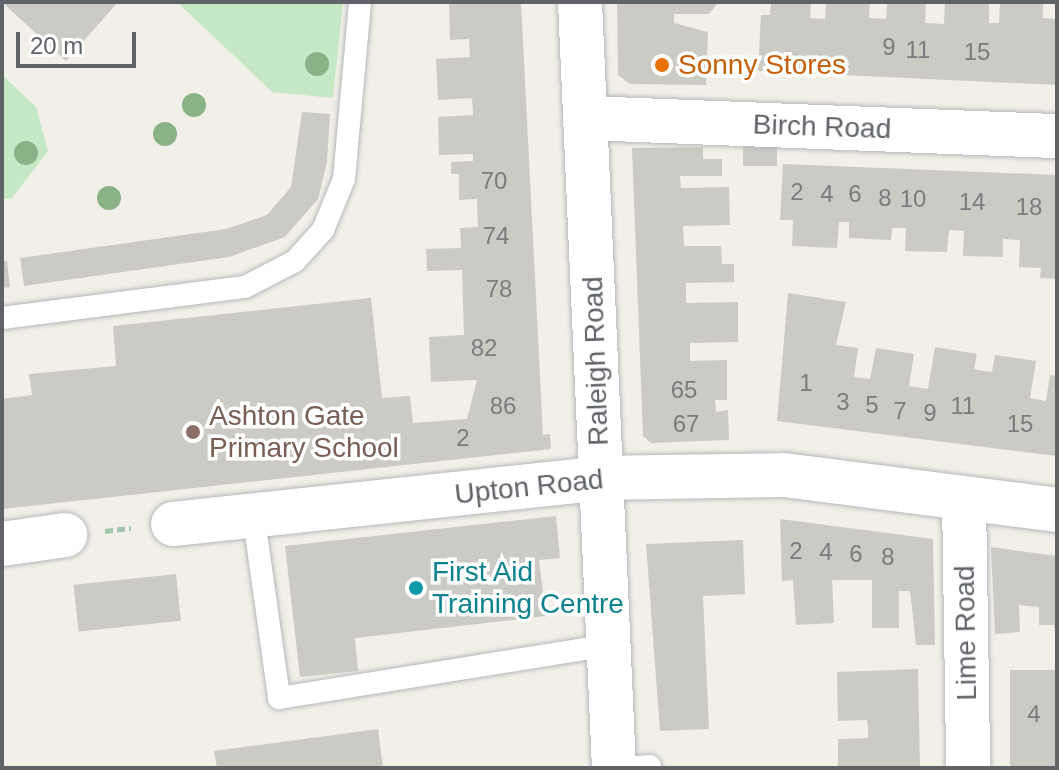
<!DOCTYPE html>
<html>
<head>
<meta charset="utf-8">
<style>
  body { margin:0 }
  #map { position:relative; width:1059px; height:770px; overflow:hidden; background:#f1efe8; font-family:Arial,sans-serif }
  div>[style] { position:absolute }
  .green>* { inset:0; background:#c5e8c5 }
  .building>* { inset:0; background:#cccac5; transform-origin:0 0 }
  .path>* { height:5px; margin-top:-2.5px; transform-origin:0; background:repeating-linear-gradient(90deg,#9cc7a9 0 8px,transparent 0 12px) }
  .roads { filter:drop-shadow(0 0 2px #b5b8bc) drop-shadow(0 0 2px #b5b8bc) }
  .lane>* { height:22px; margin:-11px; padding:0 11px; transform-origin:11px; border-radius:11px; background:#fff }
  .street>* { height:44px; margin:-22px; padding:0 22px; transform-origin:22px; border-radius:22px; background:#fff }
  .trees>* { width:24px; height:24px; margin:-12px; border-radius:50%; background:#89b387 }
  .dots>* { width:22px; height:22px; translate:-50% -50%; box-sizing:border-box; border:4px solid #fff; border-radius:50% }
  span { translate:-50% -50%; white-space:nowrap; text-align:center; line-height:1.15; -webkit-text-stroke:7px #fff; paint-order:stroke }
  .number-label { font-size:24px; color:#7a7d7f }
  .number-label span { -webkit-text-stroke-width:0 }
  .food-label { font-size:28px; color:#c56008 }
  .left { translate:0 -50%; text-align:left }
  .street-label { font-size:28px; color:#5f6368 }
  .education-label { font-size:28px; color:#785e54 }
  .culture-label { font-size:28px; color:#0d838f }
  .frame { position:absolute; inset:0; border:4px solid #5f6368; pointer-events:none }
  .scale { position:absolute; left:16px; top:32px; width:120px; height:36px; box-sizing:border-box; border:4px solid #5f6368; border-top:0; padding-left:10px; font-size:24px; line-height:28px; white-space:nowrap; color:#5f6368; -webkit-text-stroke:6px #fff; paint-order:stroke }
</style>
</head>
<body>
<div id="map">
  <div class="green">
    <i style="clip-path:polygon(177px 2px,343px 2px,333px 98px,272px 92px)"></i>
    <i style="clip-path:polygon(2px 75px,36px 107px,48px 151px,12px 198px,2px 200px)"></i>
  </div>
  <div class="building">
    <i style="clip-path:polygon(2px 2px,118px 2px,66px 61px)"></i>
    <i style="clip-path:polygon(449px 2px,521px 2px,543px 435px,550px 434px,551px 449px,2px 509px,2px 399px,32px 395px,29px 374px,116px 366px,113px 326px,371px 298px,382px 398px,410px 396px,413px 423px,467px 419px,477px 380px,431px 382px,429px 337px,464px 335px,462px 270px,427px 271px,426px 249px,461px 248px,460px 228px,478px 227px,477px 199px,459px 200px,459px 174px,451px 174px,451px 162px,473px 161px,473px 154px,439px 155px,438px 117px,473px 115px,472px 98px,438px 100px,436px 59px,470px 57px,469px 39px,450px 40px)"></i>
    <i style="clip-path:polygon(617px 2px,719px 2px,709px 14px,674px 14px,674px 23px,708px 32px,706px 85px,630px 84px,618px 75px)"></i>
    <i style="clip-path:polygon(771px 2px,811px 2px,810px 18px,825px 19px,826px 2px,870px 2px,869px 18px,886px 19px,887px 2px,926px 2px,925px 23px,944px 24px,945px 2px,989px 2px,989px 23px,999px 23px,1000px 2px,1043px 2px,1043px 18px,1057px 19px,1057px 85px,758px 71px,761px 15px,770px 15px)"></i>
    <i style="clip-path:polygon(302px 112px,330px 114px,327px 162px,318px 199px,285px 237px,229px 257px,24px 286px,20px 258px,226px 229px,267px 215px,291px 187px)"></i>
    <i style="left:777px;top:143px;width:23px;height:34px;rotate:90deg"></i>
    <i style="clip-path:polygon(703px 147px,703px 159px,722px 159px,722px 176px,680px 176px,681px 188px,729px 187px,730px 225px,683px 226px,684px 246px,721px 246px,722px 264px,734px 264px,734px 282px,686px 283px,686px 303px,738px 302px,738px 342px,690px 343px,690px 361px,727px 360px,727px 400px,715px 400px,716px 412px,728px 410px,729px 440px,651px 443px,643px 436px,632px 148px)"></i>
    <i style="clip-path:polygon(783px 164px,1057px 175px,1057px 279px,1040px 278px,1041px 268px,1019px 267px,1020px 240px,1003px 239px,1003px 257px,963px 256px,964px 231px,949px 230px,947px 252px,905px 251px,906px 228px,892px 228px,891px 240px,849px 238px,849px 222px,839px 222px,837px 248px,792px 246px,793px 220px,780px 220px)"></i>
    <i style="clip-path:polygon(2px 261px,7px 261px,10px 287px,2px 288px)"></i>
    <i style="clip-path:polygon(788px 293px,846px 302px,836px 345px,858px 348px,854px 377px,870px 379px,876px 348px,914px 354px,909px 386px,928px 389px,935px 347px,977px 354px,974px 369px,984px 371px,992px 372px,995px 355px,1036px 361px,1030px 398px,1046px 401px,1050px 375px,1057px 376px,1057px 456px,777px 421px)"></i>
    <i style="clip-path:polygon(556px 516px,560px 558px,539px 560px,546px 616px,355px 638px,358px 671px,300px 677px,285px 546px)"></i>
    <i style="clip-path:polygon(780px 519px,933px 539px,935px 645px,916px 645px,910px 591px,899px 591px,899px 628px,872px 628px,872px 580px,832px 580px,834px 623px,796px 625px,793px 580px,782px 581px)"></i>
    <i style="clip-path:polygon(743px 540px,745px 594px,703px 596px,709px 729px,660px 731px,646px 544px)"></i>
    <i style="clip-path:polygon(991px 547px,1057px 556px,1057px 642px,1054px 625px,1039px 625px,1039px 607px,1019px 605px,1020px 632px,995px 634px)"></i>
    <i style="left:176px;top:574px;width:47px;height:103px;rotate:84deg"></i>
    <i style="clip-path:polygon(918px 669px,920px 768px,838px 768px,838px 739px,868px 738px,868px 729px,867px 720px,838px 721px,837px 672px)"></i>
    <i style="left:1057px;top:670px;width:98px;height:47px;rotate:90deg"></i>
    <i style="clip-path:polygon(378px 729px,383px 768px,217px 768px,214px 751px)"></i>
  </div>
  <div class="path">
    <i style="left:105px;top:531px;width:26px;rotate:-7deg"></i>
  </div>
  <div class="roads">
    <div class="lane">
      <i style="left:2px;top:318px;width:245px;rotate:-7.3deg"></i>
      <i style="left:245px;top:287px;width:56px;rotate:-27.5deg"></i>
      <i style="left:295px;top:261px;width:42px;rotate:-47.9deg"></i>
      <i style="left:323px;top:230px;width:55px;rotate:-67.6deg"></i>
      <i style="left:344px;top:179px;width:178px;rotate:-84.8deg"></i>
      <i style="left:254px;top:519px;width:181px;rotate:82deg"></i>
      <i style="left:279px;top:698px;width:334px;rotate:-9.1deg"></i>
      <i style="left:626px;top:768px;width:24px;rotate:-5deg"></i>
    </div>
    <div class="street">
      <i style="left:580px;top:2px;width:767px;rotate:87.46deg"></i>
      <i style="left:586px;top:118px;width:471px;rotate:2.2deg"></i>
      <i style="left:964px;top:499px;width:269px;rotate:89.1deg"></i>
      <i style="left:173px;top:524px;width:430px;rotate:-6.1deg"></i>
      <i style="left:601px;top:478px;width:183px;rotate:-0.9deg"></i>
      <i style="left:784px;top:475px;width:275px;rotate:7.3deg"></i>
      <i style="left:2px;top:544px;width:64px;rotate:-8.1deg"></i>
    </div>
  </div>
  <div class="trees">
    <i style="left:317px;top:64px"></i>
    <i style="left:194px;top:105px"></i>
    <i style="left:165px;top:134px"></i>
    <i style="left:26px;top:153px"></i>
    <i style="left:109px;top:198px"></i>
  </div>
  <div class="dots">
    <i style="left:662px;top:65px;background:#e8710a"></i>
    <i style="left:193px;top:432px;background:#8d6e63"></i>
    <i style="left:416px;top:588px;background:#0f9aa8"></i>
  </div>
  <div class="number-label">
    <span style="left:889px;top:47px">9</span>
    <span style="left:918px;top:50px">11</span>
    <span style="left:977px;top:52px">15</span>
    <span style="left:494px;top:181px">70</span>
    <span style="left:797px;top:192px">2</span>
    <span style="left:827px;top:194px">4</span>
    <span style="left:855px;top:194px">6</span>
    <span style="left:885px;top:198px">8</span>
    <span style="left:913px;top:199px">10</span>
    <span style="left:972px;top:202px">14</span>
    <span style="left:1029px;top:207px">18</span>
    <span style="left:496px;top:236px">74</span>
    <span style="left:499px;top:289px">78</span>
    <span style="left:484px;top:348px">82</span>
    <span style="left:806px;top:383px">1</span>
    <span style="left:684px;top:390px">65</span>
    <span style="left:843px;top:402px">3</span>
    <span style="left:872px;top:405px">5</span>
    <span style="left:503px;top:406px">86</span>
    <span style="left:963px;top:406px">11</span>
    <span style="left:900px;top:411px">7</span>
    <span style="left:930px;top:413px">9</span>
    <span style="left:686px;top:424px">67</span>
    <span style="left:1020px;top:424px">15</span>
    <span style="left:463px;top:438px">2</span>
    <span style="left:796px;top:551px">2</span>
    <span style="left:826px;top:552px">4</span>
    <span style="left:856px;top:554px">6</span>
    <span style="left:888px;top:557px">8</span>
    <span style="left:1034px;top:714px">4</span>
  </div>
  <div class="food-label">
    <span class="left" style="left:678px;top:65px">Sonny Stores</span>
  </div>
  <div class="street-label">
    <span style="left:822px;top:127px;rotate:2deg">Birch Road</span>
    <span style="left:596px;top:361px;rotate:-92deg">Raleigh Road</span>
    <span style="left:529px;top:487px;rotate:-6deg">Upton Road</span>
    <span style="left:966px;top:633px;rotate:-91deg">Lime Road</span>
  </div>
  <div class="education-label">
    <span class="left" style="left:209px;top:432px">Ashton Gate<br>Primary School</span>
  </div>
  <div class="culture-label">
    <span class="left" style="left:432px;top:588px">First Aid<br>Training Centre</span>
  </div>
  <div class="frame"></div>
  <div class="scale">20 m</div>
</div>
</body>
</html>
